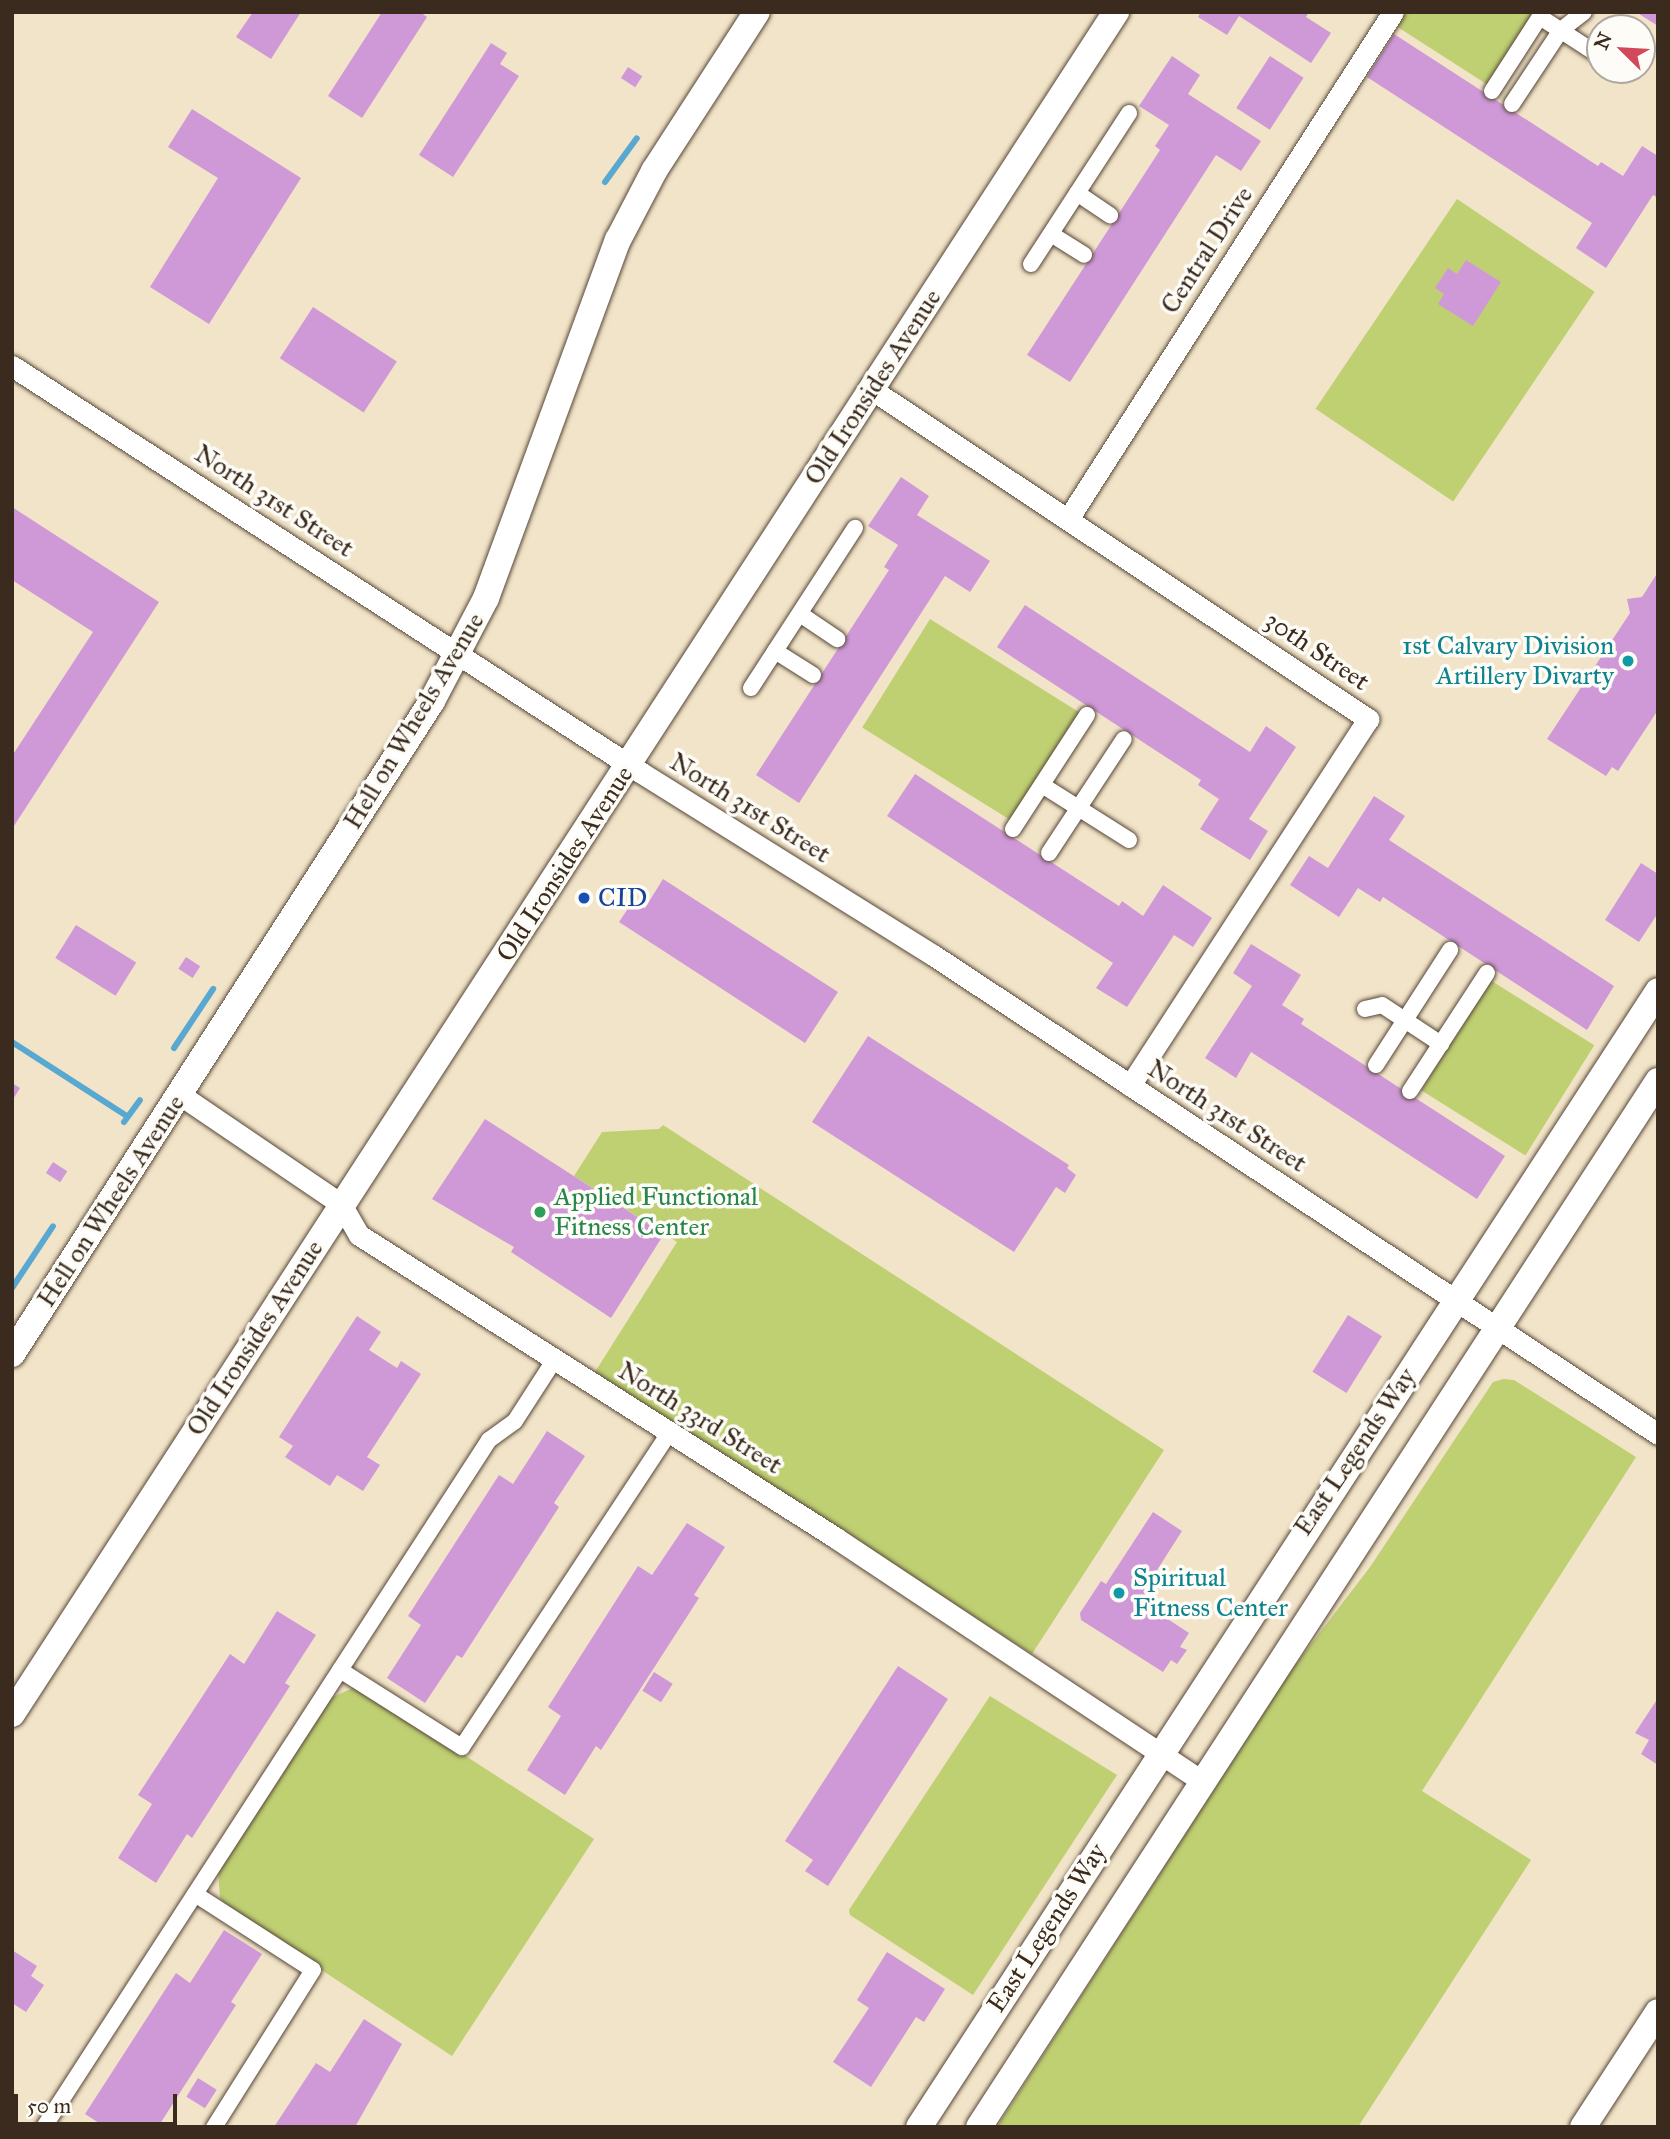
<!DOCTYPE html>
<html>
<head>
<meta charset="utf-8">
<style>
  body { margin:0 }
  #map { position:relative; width:1670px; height:2139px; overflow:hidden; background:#f2e4c8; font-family:"IM FELL Great Primer",serif }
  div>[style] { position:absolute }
  .green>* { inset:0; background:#bfd073; transform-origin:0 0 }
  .stream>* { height:6px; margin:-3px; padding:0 3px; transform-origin:3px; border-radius:3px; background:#58a8d2 }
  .building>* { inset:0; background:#cf99d8; transform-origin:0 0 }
  .roads { filter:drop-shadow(0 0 2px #564638) drop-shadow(0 0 2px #564638) }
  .pedestrian>* { height:16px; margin:-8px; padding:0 8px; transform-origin:8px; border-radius:8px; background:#fff }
  .minor>* { height:21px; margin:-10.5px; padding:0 10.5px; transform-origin:10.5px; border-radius:10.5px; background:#fff }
  .tertiary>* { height:26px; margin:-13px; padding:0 13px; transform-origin:13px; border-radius:13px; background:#fff }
  .dots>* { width:19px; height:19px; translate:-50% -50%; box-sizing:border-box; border:4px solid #fdfcf7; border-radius:50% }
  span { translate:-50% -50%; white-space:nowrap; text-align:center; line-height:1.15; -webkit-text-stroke:7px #fdfcf7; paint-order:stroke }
  .street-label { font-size:26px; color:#3b2a1e }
  .culture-label { font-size:26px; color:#0d838f }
  .right { translate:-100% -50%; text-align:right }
  .left { translate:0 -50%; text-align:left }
  .transit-label { font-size:26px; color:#164399 }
  .leisure-label { font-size:26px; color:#27864d }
  .frame { position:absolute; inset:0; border:14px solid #3b2a1e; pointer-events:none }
  .north { position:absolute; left:1586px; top:14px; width:70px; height:70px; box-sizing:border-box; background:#fdfcf7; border:2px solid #afa8a0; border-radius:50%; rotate:294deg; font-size:19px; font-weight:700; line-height:28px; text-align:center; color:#3b2a1e }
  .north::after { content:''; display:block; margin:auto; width:24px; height:32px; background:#d1495b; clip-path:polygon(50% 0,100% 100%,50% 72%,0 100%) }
  .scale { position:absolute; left:14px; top:2094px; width:163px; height:32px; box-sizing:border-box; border:4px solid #3b2a1e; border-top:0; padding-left:9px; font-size:21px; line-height:24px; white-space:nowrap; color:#3b2a1e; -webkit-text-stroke:5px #fdfcf7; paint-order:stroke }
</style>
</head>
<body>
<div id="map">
  <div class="green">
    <i style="clip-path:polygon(1404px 12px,1536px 12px,1488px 85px,1396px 26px)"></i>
    <i style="left:1457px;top:199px;width:166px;height:253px;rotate:34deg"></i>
    <i style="left:930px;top:619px;width:176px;height:128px;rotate:32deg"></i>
    <i style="left:1490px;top:980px;width:123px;height:130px;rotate:32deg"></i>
    <i style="clip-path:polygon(663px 1125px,1164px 1450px,1032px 1654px,595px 1372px,677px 1242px,574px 1176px,602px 1132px,659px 1129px)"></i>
    <i style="clip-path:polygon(1503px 1379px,1514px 1380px,1636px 1457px,1422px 1791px,1531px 1860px,1358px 2127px,997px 2127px,1289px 1673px,1370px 1567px,1493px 1382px)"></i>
    <i style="clip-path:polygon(353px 1688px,373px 1696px,594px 1839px,452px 2056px,229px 1909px,220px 1898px,218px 1871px,326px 1700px)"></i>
    <i style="clip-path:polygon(990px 1696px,1117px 1775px,973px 1995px,850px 1915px,849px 1910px)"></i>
  </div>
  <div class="stream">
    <i style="left:605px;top:182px;width:54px;rotate:-54deg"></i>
    <i style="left:12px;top:1042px;width:137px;rotate:32.8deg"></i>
    <i style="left:174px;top:1048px;width:71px;rotate:-56.5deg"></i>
    <i style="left:124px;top:1122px;width:27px;rotate:-54deg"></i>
    <i style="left:12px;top:1288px;width:74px;rotate:-56.5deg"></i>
  </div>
  <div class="building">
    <i style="clip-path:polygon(253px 12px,301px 12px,271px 59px,236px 37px)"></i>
    <i style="clip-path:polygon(382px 12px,420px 12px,427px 17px,362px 118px,328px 96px)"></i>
    <i style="clip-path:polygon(1201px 12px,1309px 12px,1306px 17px,1331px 33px,1311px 63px,1239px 16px,1227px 35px,1198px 17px)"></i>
    <i style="clip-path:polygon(1636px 12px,1658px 12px,1658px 26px)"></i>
    <i style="clip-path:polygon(1394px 34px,1598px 166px,1601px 162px,1623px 176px,1642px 146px,1658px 156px,1658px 198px,1653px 195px,1606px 268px,1576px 248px,1592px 223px,1367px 77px)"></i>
    <i style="clip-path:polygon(491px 43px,507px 53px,500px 64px,519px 76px,453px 177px,419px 155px)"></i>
    <i style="clip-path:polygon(1172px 56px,1200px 75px,1188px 94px,1261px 141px,1241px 171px,1216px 155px,1070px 382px,1027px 355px,1160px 150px,1155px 146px,1169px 125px,1139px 106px)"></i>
    <i style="left:1270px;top:56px;width:40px;height:62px;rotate:33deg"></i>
    <i style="left:628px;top:67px;width:17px;height:13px;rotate:33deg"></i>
    <i style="clip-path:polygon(192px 109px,301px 178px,209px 324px,150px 287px,218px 178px,168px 147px)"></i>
    <i style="clip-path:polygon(1466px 260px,1501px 282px,1473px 326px,1438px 304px,1444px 294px,1435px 288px,1448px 268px,1457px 274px)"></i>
    <i style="left:313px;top:307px;width:100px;height:61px;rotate:33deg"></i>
    <i style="clip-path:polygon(901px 477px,929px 496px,917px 515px,990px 561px,970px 592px,945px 576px,799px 803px,756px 775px,889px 570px,884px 567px,898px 545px,868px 526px)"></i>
    <i style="clip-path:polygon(12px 507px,159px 602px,12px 829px,12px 756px,93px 632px,12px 580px)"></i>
    <i style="clip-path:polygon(1658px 572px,1658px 710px,1618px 771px,1612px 767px,1606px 776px,1547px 739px,1630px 613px,1627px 599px,1642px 597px)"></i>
    <i style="clip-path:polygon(1025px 605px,1250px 752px,1266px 726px,1296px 747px,1249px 819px,1268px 831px,1250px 860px,1200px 829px,1219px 799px,1198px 785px,1201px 780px,997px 647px)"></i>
    <i style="clip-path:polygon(915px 774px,1119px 906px,1122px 901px,1143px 916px,1163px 885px,1212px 918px,1193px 947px,1174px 935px,1127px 1007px,1096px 988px,1113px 963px,887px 816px)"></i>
    <i style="clip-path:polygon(1374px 796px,1405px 816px,1389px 840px,1614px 986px,1587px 1030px,1383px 897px,1380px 902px,1358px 888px,1339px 917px,1290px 885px,1309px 856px,1328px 868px)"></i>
    <i style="clip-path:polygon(1641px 863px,1658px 874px,1658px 913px,1639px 942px,1605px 920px)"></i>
    <i style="clip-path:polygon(663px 879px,838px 992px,805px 1043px,619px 922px,633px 901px,645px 908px)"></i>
    <i style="clip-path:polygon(579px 899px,588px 904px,584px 908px,577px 903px)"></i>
    <i style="left:76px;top:925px;width:71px;height:39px;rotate:32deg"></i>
    <i style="clip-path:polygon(1251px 944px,1301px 975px,1282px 1005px,1304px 1019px,1301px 1024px,1505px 1156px,1477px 1199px,1251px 1052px,1236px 1078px,1205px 1058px,1252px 986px,1233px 973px)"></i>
    <i style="left:186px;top:957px;width:17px;height:14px;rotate:33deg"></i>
    <i style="clip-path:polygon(868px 1036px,1069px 1165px,1067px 1168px,1076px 1175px,1065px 1193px,1056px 1187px,1014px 1252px,812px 1122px)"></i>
    <i style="clip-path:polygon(12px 1083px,20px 1088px,12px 1101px)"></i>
    <i style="clip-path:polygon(485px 1119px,664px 1234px,611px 1318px,511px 1252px,514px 1247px,432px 1199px)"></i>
    <i style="left:53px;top:1162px;width:17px;height:13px;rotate:33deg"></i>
    <i style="left:1348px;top:1315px;width:40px;height:67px;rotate:32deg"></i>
    <i style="clip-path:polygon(357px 1316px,381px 1332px,369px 1350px,397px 1368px,401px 1361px,421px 1374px,367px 1457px,380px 1465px,363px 1491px,337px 1475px,330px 1486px,285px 1457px,293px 1446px,279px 1437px)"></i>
    <i style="clip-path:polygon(547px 1431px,585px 1456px,554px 1503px,559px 1507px,462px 1658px,457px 1655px,425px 1703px,387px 1678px,421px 1625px,408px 1616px,499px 1475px,513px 1484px)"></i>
    <i style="clip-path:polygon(1153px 1512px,1182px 1531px,1143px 1592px,1147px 1594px,1142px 1602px,1189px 1633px,1180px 1647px,1187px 1650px,1177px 1664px,1171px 1660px,1163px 1672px,1081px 1620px,1080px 1613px,1101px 1581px,1106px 1584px)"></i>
    <i style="clip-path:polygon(687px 1523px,725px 1547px,694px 1595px,699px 1598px,601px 1750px,596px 1746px,565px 1795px,527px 1770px,561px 1716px,548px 1707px,638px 1566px,652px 1575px)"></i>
    <i style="clip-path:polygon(277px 1611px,316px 1635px,285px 1683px,290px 1686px,192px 1838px,187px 1834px,156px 1883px,118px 1858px,152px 1804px,138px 1795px,230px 1654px,244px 1664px)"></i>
    <i style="clip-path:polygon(898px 1666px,948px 1699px,828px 1886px,805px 1871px,813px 1860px,785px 1841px)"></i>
    <i style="left:654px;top:1672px;width:22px;height:22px;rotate:32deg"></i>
    <i style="clip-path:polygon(1658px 1698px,1658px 1765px,1641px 1754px,1649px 1740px,1635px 1733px)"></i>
    <i style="clip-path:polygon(224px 1930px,262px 1954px,231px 2002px,236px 2005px,158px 2127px,96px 2127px,99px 2123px,85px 2114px,176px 1973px,190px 1983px)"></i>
    <i style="clip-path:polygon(12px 1950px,37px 1966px,31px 1976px,44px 1985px,26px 2012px,12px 2003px)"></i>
    <i style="clip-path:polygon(887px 1952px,945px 1989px,924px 2022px,916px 2017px,871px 2087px,833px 2062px,869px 2008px,857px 2000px)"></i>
    <i style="clip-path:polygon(364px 2019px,402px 2044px,355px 2127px,274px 2127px,316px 2063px,330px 2072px)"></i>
    <i style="left:198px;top:2078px;width:22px;height:22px;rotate:32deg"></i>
  </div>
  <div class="roads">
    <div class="pedestrian">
      <i style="left:1540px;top:17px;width:72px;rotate:33deg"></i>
      <i style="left:1622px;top:70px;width:1px;rotate:45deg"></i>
      <i style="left:1492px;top:91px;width:94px;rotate:-57.2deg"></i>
      <i style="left:1512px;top:104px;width:89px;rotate:-56.5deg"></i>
      <i style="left:1561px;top:30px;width:29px;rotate:-38deg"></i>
      <i style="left:1077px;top:193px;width:40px;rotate:34deg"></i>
      <i style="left:1051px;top:234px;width:39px;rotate:32deg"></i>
      <i style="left:1031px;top:264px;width:180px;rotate:-57deg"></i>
      <i style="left:800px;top:614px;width:45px;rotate:34deg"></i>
      <i style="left:775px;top:651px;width:45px;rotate:32.3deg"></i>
      <i style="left:751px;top:688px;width:191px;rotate:-57deg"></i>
      <i style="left:1042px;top:785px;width:103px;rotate:32.3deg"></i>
      <i style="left:1013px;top:829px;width:136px;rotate:-57deg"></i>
      <i style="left:1049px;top:853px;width:136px;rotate:-56.7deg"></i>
      <i style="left:1365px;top:1009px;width:17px;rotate:-13deg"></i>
      <i style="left:1382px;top:1005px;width:71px;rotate:33.5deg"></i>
      <i style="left:1376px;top:1065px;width:137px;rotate:-57.2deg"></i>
      <i style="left:1410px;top:1091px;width:141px;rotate:-56.9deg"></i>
      <i style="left:340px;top:1670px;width:144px;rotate:32.3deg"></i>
      <i style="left:462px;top:1747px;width:377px;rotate:-56.6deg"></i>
      <i style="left:195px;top:1894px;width:140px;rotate:32.8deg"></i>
      <i style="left:313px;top:1970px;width:186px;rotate:122.2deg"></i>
      <i style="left:44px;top:2127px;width:819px;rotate:-57.07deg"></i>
      <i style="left:489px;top:1440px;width:32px;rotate:-36deg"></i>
      <i style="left:515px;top:1421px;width:74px;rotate:-57.2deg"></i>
    </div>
    <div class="minor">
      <i style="left:12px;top:366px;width:748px;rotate:32.88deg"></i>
      <i style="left:640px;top:772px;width:345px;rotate:32deg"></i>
      <i style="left:933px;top:955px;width:869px;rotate:33.45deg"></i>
      <i style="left:871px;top:389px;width:597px;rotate:33.58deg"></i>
      <i style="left:1368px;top:719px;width:437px;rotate:123deg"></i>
      <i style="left:1068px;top:519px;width:602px;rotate:-57.34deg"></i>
      <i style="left:179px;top:1094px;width:196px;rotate:34.2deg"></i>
      <i style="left:341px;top:1204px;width:36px;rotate:60deg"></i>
      <i style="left:359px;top:1235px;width:565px;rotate:32.42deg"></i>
      <i style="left:836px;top:1538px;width:439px;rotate:33.6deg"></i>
    </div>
    <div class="tertiary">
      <i style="left:12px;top:1354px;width:776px;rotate:-57.25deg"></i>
      <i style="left:432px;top:701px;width:116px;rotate:-62.3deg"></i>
      <i style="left:486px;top:598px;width:382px;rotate:-69.8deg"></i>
      <i style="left:618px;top:240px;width:78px;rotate:-62.4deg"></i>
      <i style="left:654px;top:171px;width:189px;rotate:-57.1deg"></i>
      <i style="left:12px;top:1714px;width:2029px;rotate:-57.03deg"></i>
      <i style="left:919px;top:2127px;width:1355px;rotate:-56.95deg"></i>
      <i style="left:979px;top:2127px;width:1247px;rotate:-57.01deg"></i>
      <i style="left:1583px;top:2127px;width:137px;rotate:-56.9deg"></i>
    </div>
  </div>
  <div class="dots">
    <i style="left:1628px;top:661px;background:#0f9aa8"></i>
    <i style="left:584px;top:898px;background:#1a4fb4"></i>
    <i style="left:540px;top:1212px;background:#2e9e5b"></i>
    <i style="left:1119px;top:1593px;background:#0f9aa8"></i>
  </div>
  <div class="street-label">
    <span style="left:1207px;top:250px;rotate:-57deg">Central Drive</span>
    <span style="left:873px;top:387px;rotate:-57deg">Old Ironsides Avenue</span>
    <span style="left:274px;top:501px;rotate:33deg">North 31st Street</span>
    <span style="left:1317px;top:651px;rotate:34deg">30th Street</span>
    <span style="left:414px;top:721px;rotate:-59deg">Hell on Wheels Avenue</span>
    <span style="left:750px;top:808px;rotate:32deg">North 31st Street</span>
    <span style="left:565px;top:864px;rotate:-57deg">Old Ironsides Avenue</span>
    <span style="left:1227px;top:1116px;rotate:33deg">North 31st Street</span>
    <span style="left:111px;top:1201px;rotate:-57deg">Hell on Wheels Avenue</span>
    <span style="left:255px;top:1338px;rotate:-57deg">Old Ironsides Avenue</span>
    <span style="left:700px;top:1418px;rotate:32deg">North 33rd Street</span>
    <span style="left:1355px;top:1452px;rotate:-56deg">East Legends Way</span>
    <span style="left:1047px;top:1928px;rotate:-57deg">East Legends Way</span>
  </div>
  <div class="culture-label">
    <span class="right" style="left:1614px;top:661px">1st Calvary Division<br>Artillery Divarty</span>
    <span class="left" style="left:1133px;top:1593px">Spiritual<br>Fitness Center</span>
  </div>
  <div class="transit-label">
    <span class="left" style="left:598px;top:898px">CID</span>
  </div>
  <div class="leisure-label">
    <span class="left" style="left:554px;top:1212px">Applied Functional<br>Fitness Center</span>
  </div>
  <div class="frame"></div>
  <div class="north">N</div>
  <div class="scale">50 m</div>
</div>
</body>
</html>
